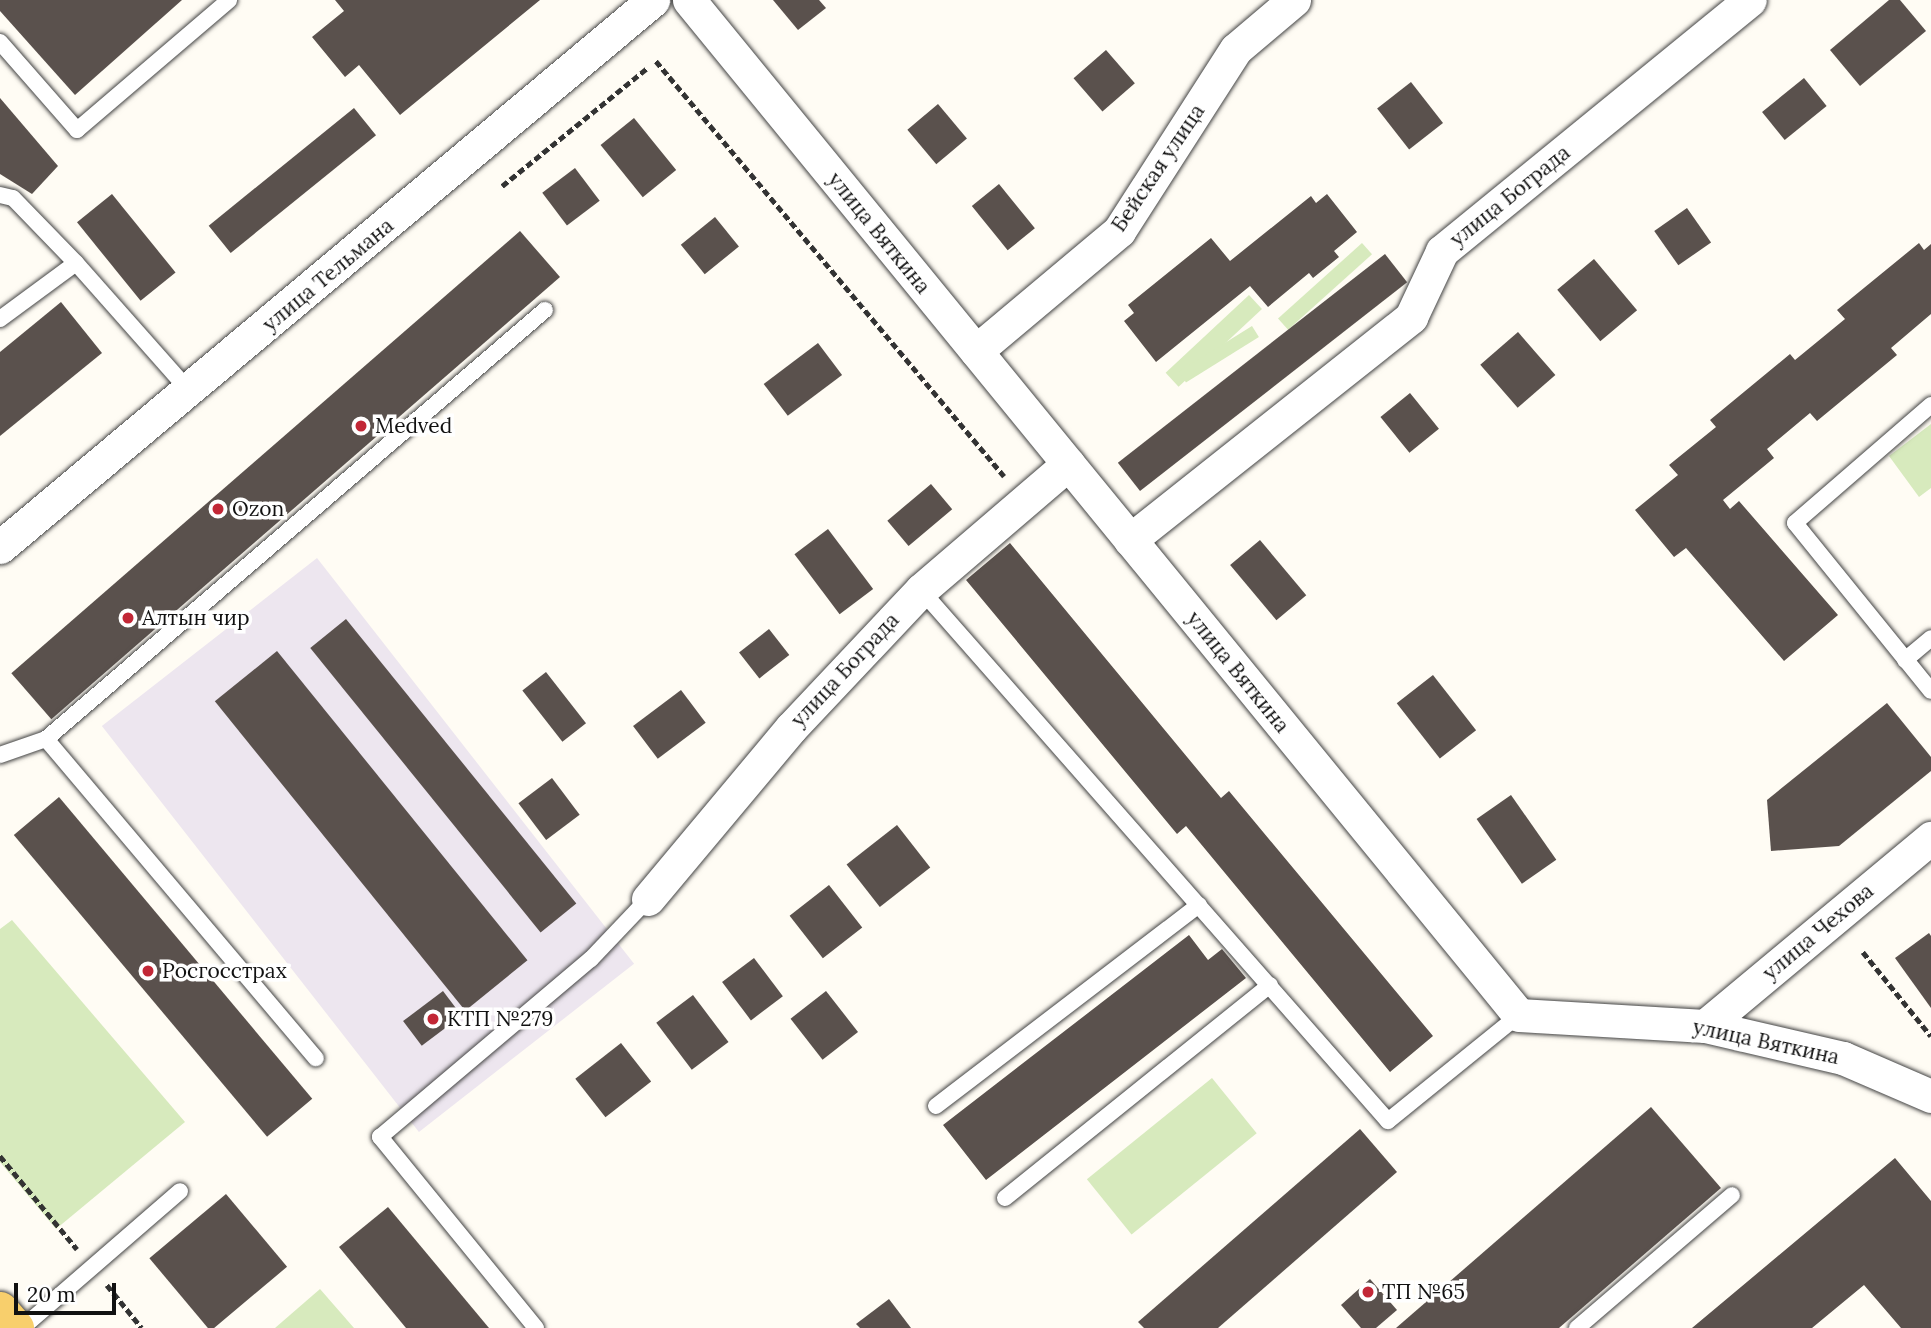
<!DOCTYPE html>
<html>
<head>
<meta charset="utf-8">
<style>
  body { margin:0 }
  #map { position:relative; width:1931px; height:1328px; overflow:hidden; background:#fffcf4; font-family:Lora,serif }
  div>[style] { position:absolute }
  .industrial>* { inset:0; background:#ede6ef; transform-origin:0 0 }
  .green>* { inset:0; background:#d7eabd; transform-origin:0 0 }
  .building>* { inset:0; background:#5a514d; transform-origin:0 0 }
  .path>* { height:4.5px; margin-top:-2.25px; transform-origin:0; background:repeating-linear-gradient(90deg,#333 0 7px,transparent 0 10.5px) }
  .roads { filter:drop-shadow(0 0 2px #444) drop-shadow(0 0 2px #444) }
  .lane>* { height:16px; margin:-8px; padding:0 8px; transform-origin:8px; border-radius:8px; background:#fff }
  .street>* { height:33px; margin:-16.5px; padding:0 16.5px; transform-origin:16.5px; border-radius:16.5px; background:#fff }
  .primary>* { height:38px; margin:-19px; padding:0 19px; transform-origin:19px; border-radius:19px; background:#f8cf6c }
  .dots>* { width:19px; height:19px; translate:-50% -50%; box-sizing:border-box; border:4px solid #fff; border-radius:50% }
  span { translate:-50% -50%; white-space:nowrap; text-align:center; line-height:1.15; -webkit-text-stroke:7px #fff; paint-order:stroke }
  .street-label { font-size:21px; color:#111 }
  .poi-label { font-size:21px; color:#111 }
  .left { translate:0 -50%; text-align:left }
  .scale { position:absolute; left:14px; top:1283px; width:102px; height:32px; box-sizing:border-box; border:4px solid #111; border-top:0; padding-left:9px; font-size:21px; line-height:24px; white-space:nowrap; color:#111; -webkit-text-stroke:5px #fff; paint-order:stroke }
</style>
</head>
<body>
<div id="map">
  <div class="industrial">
    <i style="left:317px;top:558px;width:515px;height:273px;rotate:52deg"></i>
  </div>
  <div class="green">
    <i style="left:1362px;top:243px;width:15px;height:113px;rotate:48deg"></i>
    <i style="left:1249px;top:295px;width:19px;height:114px;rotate:47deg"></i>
    <i style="left:1252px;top:326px;width:13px;height:86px;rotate:58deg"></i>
    <i style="clip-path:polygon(1931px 424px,1931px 488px,1919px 497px,1889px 456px)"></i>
    <i style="clip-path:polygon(12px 920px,185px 1122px,56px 1229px,0 1162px,0 929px)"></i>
    <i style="left:1212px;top:1078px;width:71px;height:161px;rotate:51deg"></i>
    <i style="clip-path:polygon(320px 1289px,354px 1328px,275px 1328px)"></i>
  </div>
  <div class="building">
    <i style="clip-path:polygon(0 0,182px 0,75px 95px,0 11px)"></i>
    <i style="clip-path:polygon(335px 0,540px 0,400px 115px,359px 65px,345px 77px,312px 37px,344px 11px)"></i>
    <i style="clip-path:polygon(773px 0,819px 0,826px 8px,798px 30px)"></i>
    <i style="clip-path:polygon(1889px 0,1900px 0,1926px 31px,1860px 86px,1830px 50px)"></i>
    <i style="left:1106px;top:50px;width:44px;height:43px;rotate:49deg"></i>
    <i style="left:1804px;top:78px;width:36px;height:54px;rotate:51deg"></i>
    <i style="left:1411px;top:82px;width:52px;height:43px;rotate:52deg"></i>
    <i style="clip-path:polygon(0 98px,58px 166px,32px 194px,0 174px)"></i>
    <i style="left:938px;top:104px;width:45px;height:40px;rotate:50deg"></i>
    <i style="left:354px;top:108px;width:35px;height:187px;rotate:51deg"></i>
    <i style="left:634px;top:118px;width:67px;height:43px;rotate:51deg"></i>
    <i style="left:575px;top:168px;width:41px;height:41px;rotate:53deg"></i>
    <i style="left:999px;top:184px;width:57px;height:35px;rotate:51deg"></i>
    <i style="left:112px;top:194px;width:101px;height:45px;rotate:51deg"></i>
    <i style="clip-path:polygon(1327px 194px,1357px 232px,1334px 251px,1339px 257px,1313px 278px,1309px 273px,1268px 307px,1250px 286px,1156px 362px,1124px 321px,1134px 313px,1128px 305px,1211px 238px,1230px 261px,1311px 196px,1316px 203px)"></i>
    <i style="left:1687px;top:208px;width:42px;height:40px;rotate:55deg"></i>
    <i style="left:715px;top:217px;width:38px;height:44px;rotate:51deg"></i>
    <i style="left:520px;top:231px;width:61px;height:674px;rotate:49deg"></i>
    <i style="clip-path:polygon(1919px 243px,1924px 250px,1931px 244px,1931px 314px,1891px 348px,1897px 355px,1817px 421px,1810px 413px,1767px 449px,1774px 458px,1723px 500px,1730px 509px,1739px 501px,1838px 615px,1784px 661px,1686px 548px,1674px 557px,1635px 510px,1678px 475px,1669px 465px,1716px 427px,1710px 420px,1790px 354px,1795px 360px,1845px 319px,1837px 310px)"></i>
    <i style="left:1385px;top:254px;width:36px;height:339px;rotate:52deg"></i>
    <i style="left:1594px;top:259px;width:67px;height:48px;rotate:50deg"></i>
    <i style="clip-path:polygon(61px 302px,102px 353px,0 436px,0 352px)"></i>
    <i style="left:1518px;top:332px;width:57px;height:50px;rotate:49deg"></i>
    <i style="left:818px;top:343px;width:40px;height:68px;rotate:53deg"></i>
    <i style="left:1410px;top:393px;width:46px;height:38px;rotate:51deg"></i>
    <i style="left:931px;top:484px;width:33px;height:57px;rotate:50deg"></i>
    <i style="left:828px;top:529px;width:75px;height:42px;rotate:53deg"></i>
    <i style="left:1260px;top:540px;width:72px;height:39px;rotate:50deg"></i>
    <i style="clip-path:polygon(1010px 543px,1221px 798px,1229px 791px,1433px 1036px,1390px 1072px,1186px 826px,1177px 834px,966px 580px)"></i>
    <i style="left:346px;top:619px;width:366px;height:46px;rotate:51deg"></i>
    <i style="left:769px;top:629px;width:33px;height:38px;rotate:52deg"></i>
    <i style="left:277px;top:651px;width:398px;height:80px;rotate:51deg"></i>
    <i style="left:546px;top:672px;width:65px;height:30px;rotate:52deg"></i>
    <i style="left:1433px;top:675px;width:70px;height:46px;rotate:52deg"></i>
    <i style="left:681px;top:690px;width:41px;height:60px;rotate:53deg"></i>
    <i style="clip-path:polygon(1887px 703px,1931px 757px,1931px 771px,1839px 846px,1771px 851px,1767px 800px)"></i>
    <i style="left:552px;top:778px;width:46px;height:42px;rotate:53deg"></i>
    <i style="left:1511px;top:795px;width:79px;height:42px;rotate:55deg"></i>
    <i style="left:59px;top:797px;width:394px;height:59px;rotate:50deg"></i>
    <i style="left:897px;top:825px;width:54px;height:64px;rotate:52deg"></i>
    <i style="left:829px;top:885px;width:54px;height:50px;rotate:52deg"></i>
    <i style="clip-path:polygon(1929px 933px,1931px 936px,1931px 1008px,1895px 958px)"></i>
    <i style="clip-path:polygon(1189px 935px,1208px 960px,1222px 949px,1246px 978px,986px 1180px,943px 1125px)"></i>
    <i style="left:754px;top:958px;width:48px;height:40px;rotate:53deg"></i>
    <i style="left:443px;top:991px;width:31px;height:50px;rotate:53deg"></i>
    <i style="left:826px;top:991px;width:52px;height:45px;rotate:52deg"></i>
    <i style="left:693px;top:995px;width:59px;height:46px;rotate:53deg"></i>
    <i style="left:621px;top:1043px;width:49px;height:58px;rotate:52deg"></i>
    <i style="clip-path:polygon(1651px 1107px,1721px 1188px,1559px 1328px,1396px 1328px)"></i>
    <i style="clip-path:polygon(1360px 1129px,1397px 1172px,1218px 1328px,1144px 1328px,1138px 1322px)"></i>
    <i style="clip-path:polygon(1895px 1158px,1931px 1201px,1931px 1328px,1901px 1328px,1864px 1285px,1812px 1328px,1692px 1328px)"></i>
    <i style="left:226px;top:1194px;width:95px;height:100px;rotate:50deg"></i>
    <i style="clip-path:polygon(388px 1207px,489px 1328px,406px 1328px,339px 1247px)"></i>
    <i style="clip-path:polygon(1370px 1279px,1397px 1310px,1376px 1328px,1361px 1328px,1341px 1305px)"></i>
    <i style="clip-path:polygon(889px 1299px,911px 1328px,860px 1328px,856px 1324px)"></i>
  </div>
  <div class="path">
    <i style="left:656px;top:61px;width:542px;rotate:50.02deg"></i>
    <i style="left:502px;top:186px;width:186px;rotate:-39.1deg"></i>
    <i style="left:1863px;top:952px;width:108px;rotate:51deg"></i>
    <i style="left:0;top:1156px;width:121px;rotate:50.4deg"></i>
    <i style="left:107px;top:1285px;width:55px;rotate:50.9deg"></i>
  </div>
  <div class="roads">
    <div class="lane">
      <i style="left:0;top:42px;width:117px;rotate:48.8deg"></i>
      <i style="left:77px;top:130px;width:200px;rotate:-40.5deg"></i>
      <i style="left:0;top:195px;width:13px;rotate:13deg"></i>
      <i style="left:13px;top:198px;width:91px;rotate:45.9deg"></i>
      <i style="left:0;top:319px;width:94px;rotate:-36.4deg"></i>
      <i style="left:76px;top:263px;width:172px;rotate:48.5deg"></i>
      <i style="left:1931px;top:405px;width:180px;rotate:139.1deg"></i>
      <i style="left:1795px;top:523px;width:216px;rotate:51deg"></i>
      <i style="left:921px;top:590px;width:707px;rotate:48.67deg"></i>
      <i style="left:1388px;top:1121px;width:169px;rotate:-39deg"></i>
      <i style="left:1905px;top:660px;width:34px;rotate:-40deg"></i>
      <i style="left:46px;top:739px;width:418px;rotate:49.8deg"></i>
      <i style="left:0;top:755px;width:49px;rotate:-19.2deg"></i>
      <i style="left:46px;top:739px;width:658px;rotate:-40.69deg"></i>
      <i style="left:936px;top:1106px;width:331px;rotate:-37.4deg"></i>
      <i style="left:1005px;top:1198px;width:340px;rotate:-38.8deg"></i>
      <i style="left:22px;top:1328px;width:209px;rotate:-40.9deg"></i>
      <i style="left:536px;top:1328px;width:247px;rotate:-129.2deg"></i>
      <i style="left:380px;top:1137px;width:276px;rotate:-40.2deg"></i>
      <i style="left:591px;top:959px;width:83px;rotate:-46.5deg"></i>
      <i style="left:1577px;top:1328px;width:204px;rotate:-40.6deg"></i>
    </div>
    <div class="street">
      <i style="left:689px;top:0;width:1311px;rotate:50.73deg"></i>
      <i style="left:1519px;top:1015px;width:186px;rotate:3.4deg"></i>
      <i style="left:1705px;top:1026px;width:142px;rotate:13.1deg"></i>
      <i style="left:1843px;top:1058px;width:96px;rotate:23.4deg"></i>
      <i style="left:976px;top:351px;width:187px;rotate:-40deg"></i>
      <i style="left:1119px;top:231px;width:216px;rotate:-57.3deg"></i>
      <i style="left:1236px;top:49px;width:76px;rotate:-40.2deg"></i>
      <i style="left:1130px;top:540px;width:359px;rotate:-38.4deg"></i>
      <i style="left:1411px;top:317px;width:73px;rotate:-64.8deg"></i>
      <i style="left:1442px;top:251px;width:397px;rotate:-39.2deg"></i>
      <i style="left:0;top:547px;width:852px;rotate:-39.95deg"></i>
      <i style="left:648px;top:899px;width:223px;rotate:-50.1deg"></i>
      <i style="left:791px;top:728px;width:190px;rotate:-46.7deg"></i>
      <i style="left:921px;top:590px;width:194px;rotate:-40.6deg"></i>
      <i style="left:1705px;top:1026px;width:294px;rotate:-39.8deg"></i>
    </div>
    <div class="primary">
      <i style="left:0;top:1311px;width:23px;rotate:49deg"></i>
    </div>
  </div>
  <div class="dots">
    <i style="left:361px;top:426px;background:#c22736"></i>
    <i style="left:218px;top:509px;background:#c22736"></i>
    <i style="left:128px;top:618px;background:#c22736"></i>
    <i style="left:148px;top:971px;background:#c22736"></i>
    <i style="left:433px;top:1019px;background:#c22736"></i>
    <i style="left:1368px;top:1292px;background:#c22736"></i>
  </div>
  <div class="street-label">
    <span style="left:1158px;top:168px;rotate:-56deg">Бейская улица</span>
    <span style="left:1510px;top:196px;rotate:-39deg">улица Бограда</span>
    <span style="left:879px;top:233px;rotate:51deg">улица Вяткина</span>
    <span style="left:328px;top:275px;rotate:-40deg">улица Тельмана</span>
    <span style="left:845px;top:670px;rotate:-47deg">улица Бограда</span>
    <span style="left:1238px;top:672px;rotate:51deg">улица Вяткина</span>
    <span style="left:1818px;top:932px;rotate:-40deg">улица Чехова</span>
    <span style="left:1766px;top:1042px;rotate:12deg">улица Вяткина</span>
  </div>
  <div class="poi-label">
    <span class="left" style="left:375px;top:426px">Medved</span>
    <span class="left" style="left:232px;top:509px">Ozon</span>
    <span class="left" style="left:142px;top:618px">Алтын чир</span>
    <span class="left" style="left:162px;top:971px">Росгосстрах</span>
    <span class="left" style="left:447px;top:1019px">КТП №279</span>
    <span class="left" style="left:1382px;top:1292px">ТП №65</span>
  </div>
  <div class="scale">20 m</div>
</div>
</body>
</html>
